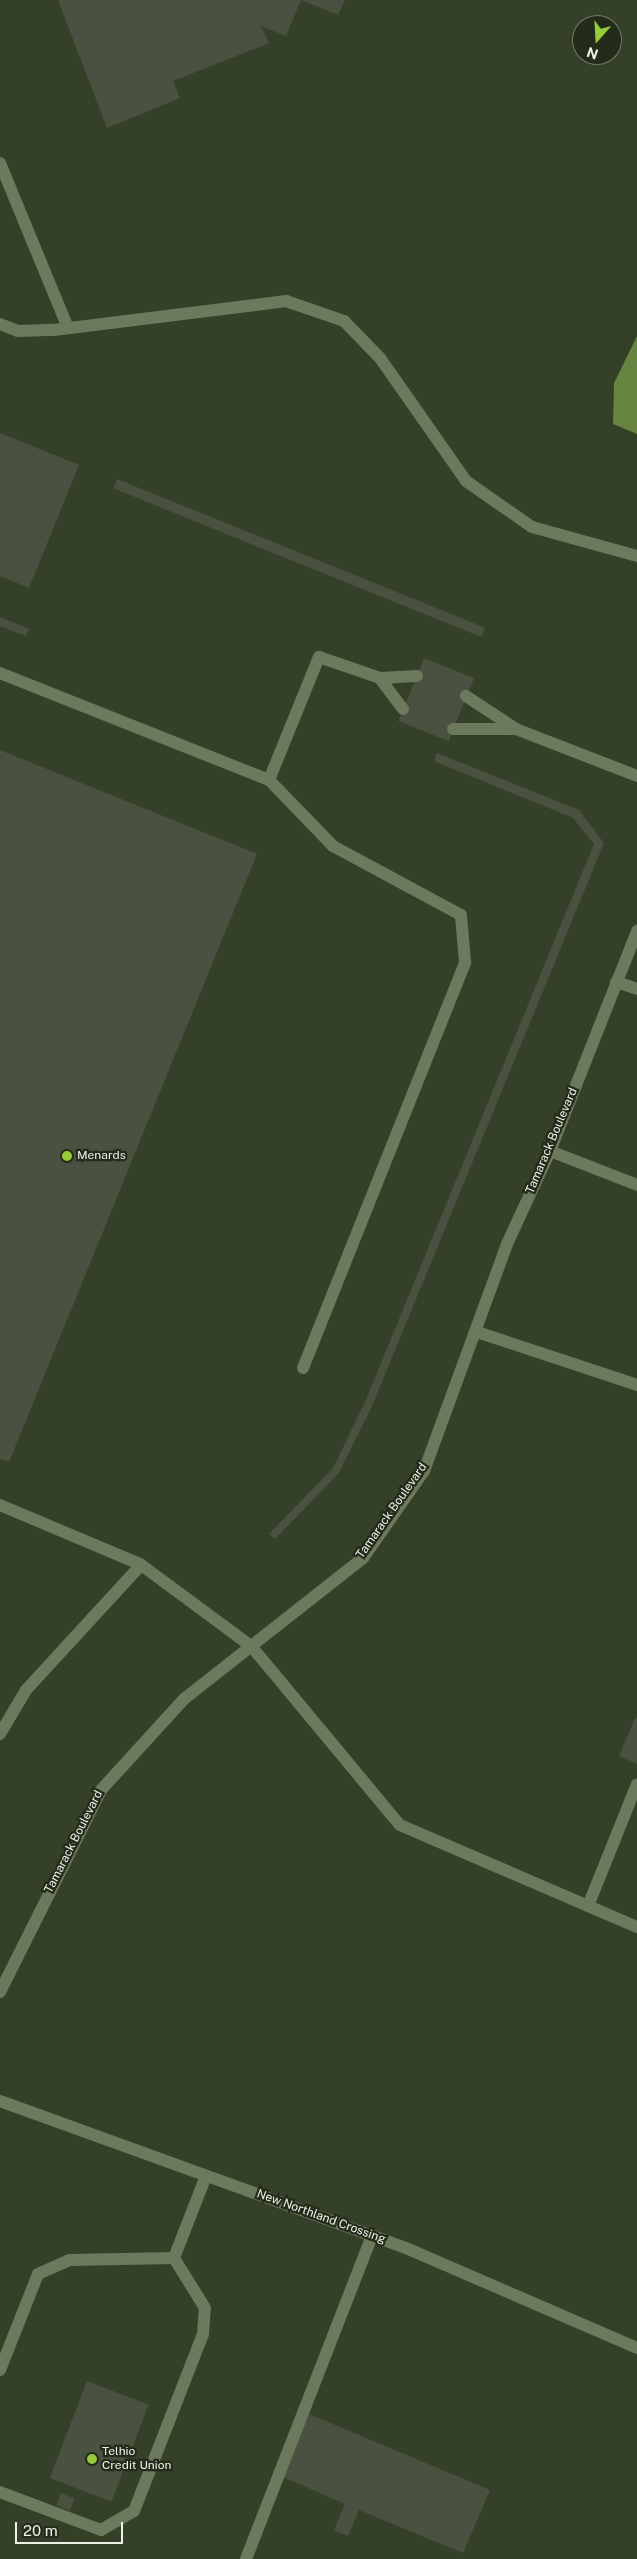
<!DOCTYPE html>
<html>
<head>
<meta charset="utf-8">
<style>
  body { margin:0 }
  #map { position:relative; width:637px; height:2559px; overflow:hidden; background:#2d3524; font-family:"Public Sans",sans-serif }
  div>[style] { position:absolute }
  .built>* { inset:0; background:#354029 }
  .water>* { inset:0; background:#688441 }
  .building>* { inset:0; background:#495140; transform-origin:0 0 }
  .minor-tunnel>* { height:12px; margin-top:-6px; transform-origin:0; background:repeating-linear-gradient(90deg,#4a5141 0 12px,transparent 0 18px) }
  .minor>* { height:12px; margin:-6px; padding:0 6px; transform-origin:6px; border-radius:6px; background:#6c795c }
  .dots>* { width:14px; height:14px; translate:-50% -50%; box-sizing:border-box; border:2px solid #232b1b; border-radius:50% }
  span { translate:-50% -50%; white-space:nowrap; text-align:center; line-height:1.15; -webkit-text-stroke:4.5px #232b1b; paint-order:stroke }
  .street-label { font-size:12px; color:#ecf1e6 }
  .poi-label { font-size:12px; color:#ecf1e6 }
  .left { translate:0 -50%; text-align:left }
  .north { position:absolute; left:572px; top:15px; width:50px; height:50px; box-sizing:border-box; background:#232b1b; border:1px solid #737a6c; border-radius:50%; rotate:199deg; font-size:14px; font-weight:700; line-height:20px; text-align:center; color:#ecf1e6 }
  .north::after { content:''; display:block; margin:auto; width:18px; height:22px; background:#96cc3a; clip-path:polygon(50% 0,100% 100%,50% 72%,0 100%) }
  .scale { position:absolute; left:15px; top:2522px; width:108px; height:22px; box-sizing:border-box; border:2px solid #ecf1e6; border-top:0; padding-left:6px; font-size:15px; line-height:18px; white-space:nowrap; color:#ecf1e6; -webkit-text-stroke:4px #232b1b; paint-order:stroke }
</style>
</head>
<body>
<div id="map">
  <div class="built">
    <i style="clip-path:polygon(evenodd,0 0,637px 0,637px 336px,614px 383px,613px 424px,637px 434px,637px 2559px,0 2559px,0 0,582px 25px,612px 25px,612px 55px,582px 55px,582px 25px)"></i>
  </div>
  <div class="water">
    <i style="clip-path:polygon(637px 336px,637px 434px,613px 424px,614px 383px)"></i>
  </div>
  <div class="building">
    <i style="clip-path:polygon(58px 0,301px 0,286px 36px,261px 26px,269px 43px,173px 81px,180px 98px,107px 128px)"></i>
    <i style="clip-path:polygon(301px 0,345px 0,338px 15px)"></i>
    <i style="clip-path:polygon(0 433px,79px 465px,29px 588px,0 576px)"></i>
    <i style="left:117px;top:479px;width:397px;height:10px;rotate:22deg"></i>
    <i style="clip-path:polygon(0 617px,29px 629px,26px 636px,0 626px)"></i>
    <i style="left:424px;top:658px;width:54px;height:68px;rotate:22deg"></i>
    <i style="clip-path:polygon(0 750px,257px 854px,9px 1462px,0 1459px)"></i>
    <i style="clip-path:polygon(437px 753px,579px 810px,604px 843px,372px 1406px,339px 1473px,275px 1539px,269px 1534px,333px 1468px,365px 1402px,594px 844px,573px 818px,434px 761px)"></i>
    <i style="clip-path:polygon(635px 1718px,637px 1719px,637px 1764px,619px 1756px)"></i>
    <i style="left:87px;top:2381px;width:66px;height:104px;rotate:21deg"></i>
    <i style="clip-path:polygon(309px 2414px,490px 2490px,463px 2553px,359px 2510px,348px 2536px,334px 2530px,345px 2504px,283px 2477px)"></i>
    <i style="left:61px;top:2493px;width:15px;height:13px;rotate:23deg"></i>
  </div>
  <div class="minor-tunnel">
    <i style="left:417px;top:676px;width:53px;rotate:22.2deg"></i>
    <i style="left:403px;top:709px;width:54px;rotate:21.8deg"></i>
  </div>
  <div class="minor">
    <i style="left:0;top:163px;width:178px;rotate:67.6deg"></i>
    <i style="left:0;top:324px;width:19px;rotate:21deg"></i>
    <i style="left:18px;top:331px;width:36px;rotate:-2deg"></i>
    <i style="left:54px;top:330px;width:234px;rotate:-7.1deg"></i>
    <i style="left:286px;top:301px;width:61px;rotate:19deg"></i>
    <i style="left:344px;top:321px;width:52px;rotate:45.8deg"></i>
    <i style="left:380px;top:358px;width:150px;rotate:55deg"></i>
    <i style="left:466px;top:481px;width:80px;rotate:34.9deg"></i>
    <i style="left:532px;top:527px;width:109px;rotate:15.4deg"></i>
    <i style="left:0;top:673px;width:289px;rotate:21.7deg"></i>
    <i style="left:403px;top:709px;width:39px;rotate:-127deg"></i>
    <i style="left:380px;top:678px;width:37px;rotate:-3deg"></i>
    <i style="left:453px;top:729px;width:63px"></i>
    <i style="left:516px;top:729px;width:60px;rotate:-146.6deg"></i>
    <i style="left:516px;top:729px;width:130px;rotate:21.2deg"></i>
    <i style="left:616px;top:982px;width:22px;rotate:18deg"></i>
    <i style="left:550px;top:1151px;width:93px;rotate:21.3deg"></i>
    <i style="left:477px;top:1332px;width:169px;rotate:18.3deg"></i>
    <i style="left:303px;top:1368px;width:437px;rotate:-68.2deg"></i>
    <i style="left:465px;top:962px;width:47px;rotate:-94.9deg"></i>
    <i style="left:461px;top:915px;width:145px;rotate:-151.7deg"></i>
    <i style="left:333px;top:846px;width:92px;rotate:-134.1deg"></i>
    <i style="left:269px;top:780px;width:133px;rotate:-67.9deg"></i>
    <i style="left:319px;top:657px;width:65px;rotate:19deg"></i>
    <i style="left:0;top:1505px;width:152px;rotate:22.9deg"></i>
    <i style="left:140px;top:1564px;width:139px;rotate:36.5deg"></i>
    <i style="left:252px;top:1647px;width:231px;rotate:50.3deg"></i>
    <i style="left:400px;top:1825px;width:258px;rotate:23.3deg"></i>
    <i style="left:0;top:1734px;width:51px;rotate:-59.4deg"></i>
    <i style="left:26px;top:1690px;width:170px;rotate:-47.4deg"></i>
    <i style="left:588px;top:1906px;width:131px;rotate:-68.1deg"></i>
    <i style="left:0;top:1992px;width:226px;rotate:-63.4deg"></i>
    <i style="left:101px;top:1790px;width:123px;rotate:-47.6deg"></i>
    <i style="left:184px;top:1699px;width:228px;rotate:-38.2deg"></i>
    <i style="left:363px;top:1558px;width:106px;rotate:-55deg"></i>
    <i style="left:424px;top:1471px;width:242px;rotate:-69.9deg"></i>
    <i style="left:507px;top:1244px;width:102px;rotate:-65.2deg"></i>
    <i style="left:550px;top:1151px;width:237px;rotate:-68.4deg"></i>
    <i style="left:0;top:2101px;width:432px;rotate:19.9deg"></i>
    <i style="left:406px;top:2248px;width:252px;rotate:23.4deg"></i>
    <i style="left:174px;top:2258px;width:88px;rotate:-68.7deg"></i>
    <i style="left:0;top:2370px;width:103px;rotate:-68.4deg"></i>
    <i style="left:38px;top:2274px;width:34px;rotate:-24deg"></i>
    <i style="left:69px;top:2260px;width:105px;rotate:-1.1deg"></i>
    <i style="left:0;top:2492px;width:108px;rotate:20.6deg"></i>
    <i style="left:101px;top:2530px;width:38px;rotate:-30deg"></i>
    <i style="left:134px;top:2511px;width:190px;rotate:-68.7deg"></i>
    <i style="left:203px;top:2334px;width:26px;rotate:-86deg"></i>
    <i style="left:205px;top:2308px;width:59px;rotate:-121.8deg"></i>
    <i style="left:246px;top:2559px;width:347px;rotate:-68.7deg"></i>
  </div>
  <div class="dots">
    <i style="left:67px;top:1156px;background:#96cc3a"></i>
    <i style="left:92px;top:2459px;background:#96cc3a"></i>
  </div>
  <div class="street-label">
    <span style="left:552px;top:1141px;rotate:-67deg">Tamarack Boulevard</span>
    <span style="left:392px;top:1511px;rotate:-55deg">Tamarack Boulevard</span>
    <span style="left:74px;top:1842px;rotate:-63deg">Tamarack Boulevard</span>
    <span style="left:321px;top:2217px;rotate:20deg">New Northland Crossing</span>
  </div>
  <div class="poi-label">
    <span class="left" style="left:77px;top:1156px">Menards</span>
    <span class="left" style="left:102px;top:2459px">Telhio<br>Credit Union</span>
  </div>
  <div class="north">N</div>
  <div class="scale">20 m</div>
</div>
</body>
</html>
